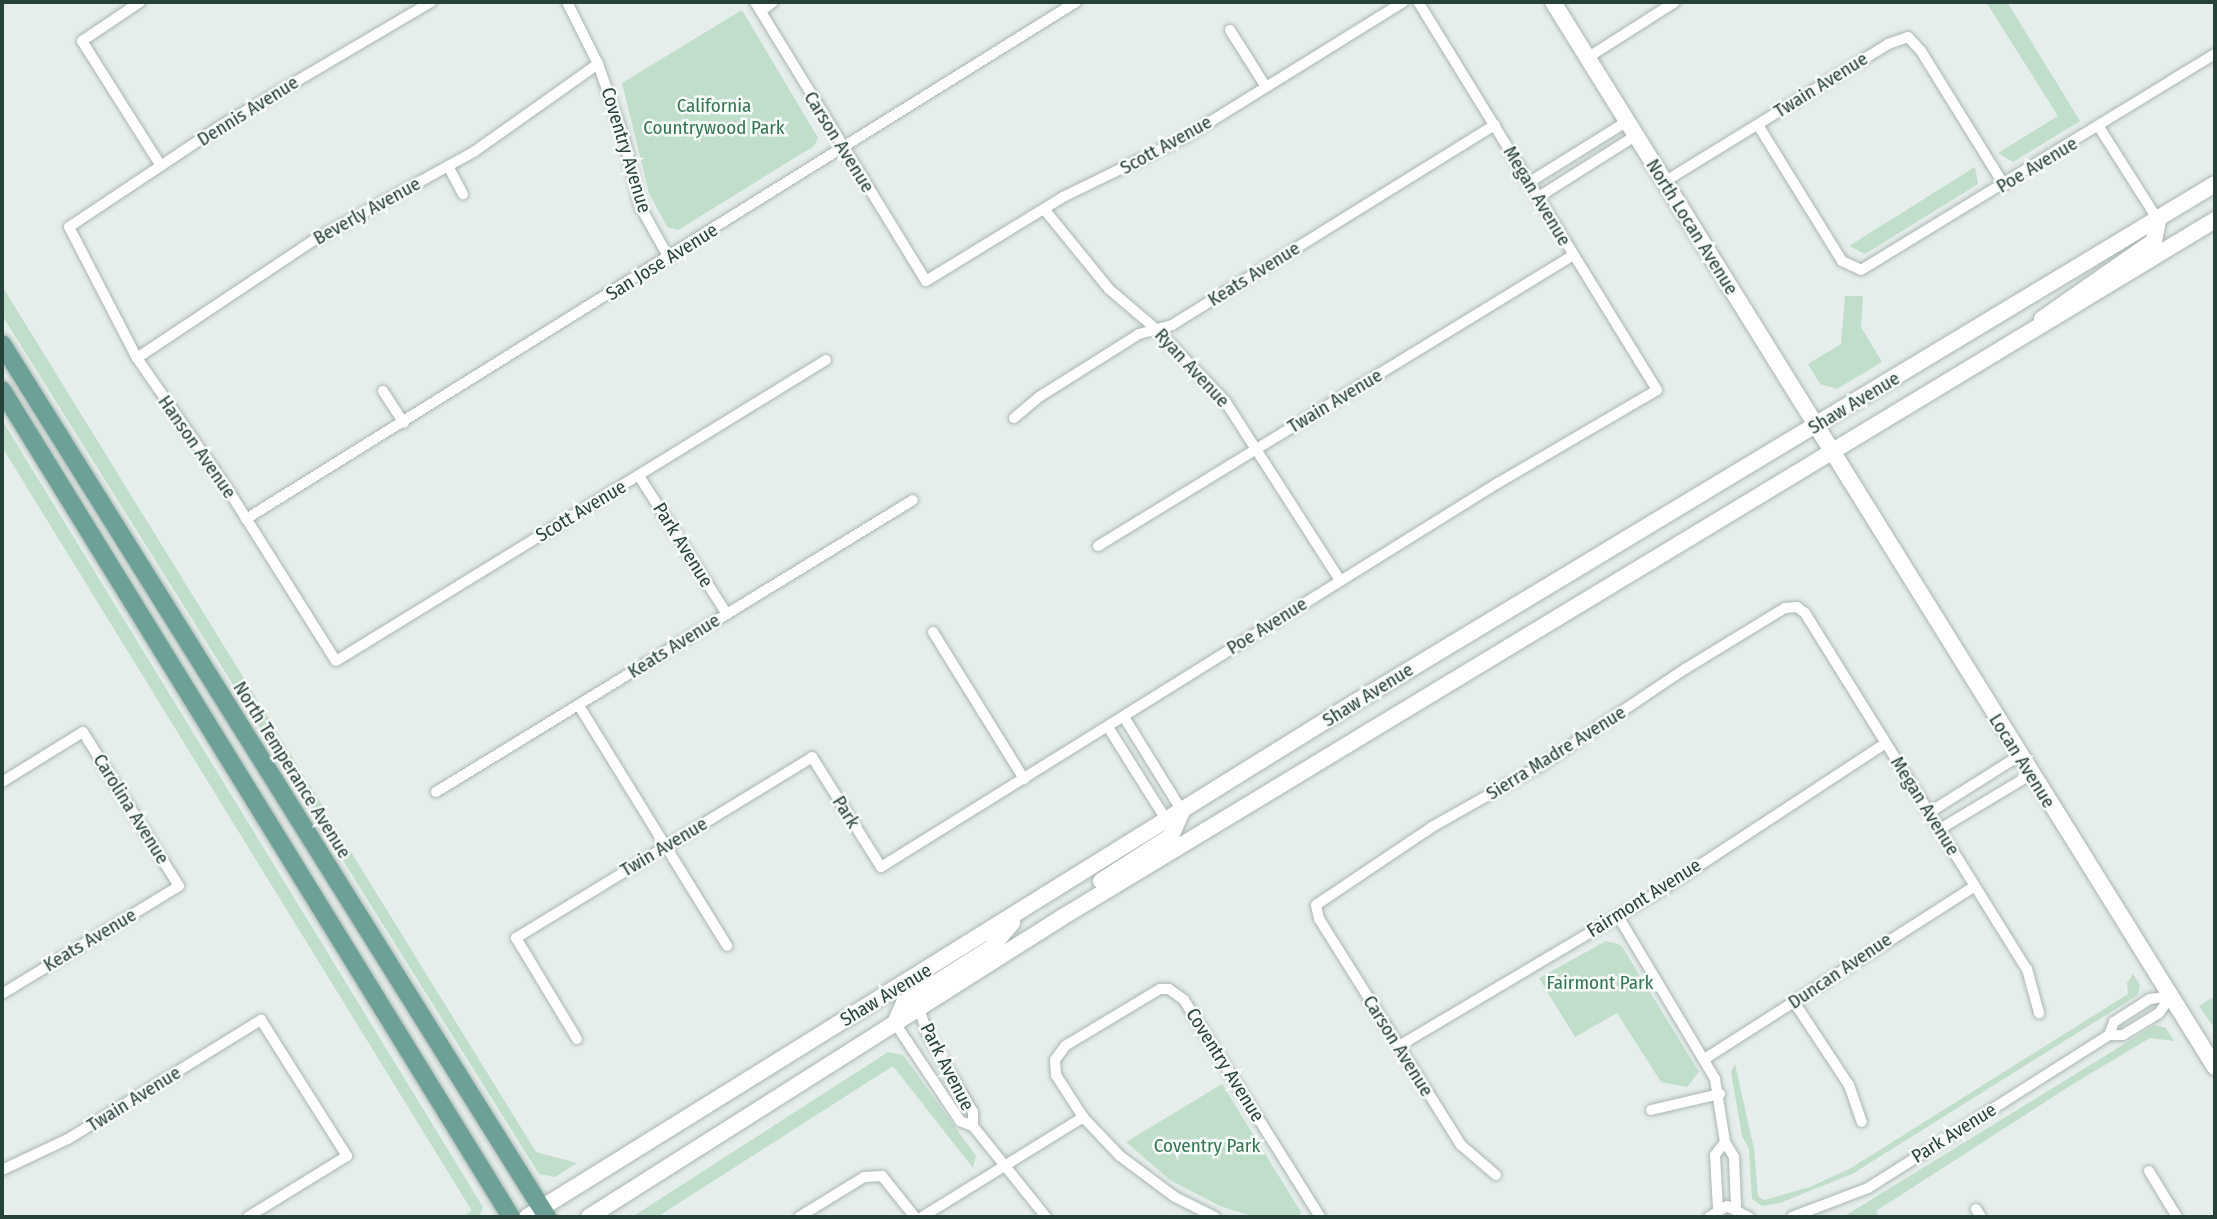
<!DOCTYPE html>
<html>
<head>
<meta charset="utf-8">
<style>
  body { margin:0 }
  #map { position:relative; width:2217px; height:1219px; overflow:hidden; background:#e6eeeb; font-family:"Fira Sans Condensed",sans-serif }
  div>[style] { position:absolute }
  .green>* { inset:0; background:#c1deca }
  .roads { filter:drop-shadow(0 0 2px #a9b6b2) drop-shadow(0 0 2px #a9b6b2) }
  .street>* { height:10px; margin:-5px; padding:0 5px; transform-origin:5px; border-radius:5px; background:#fff }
  .secondary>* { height:16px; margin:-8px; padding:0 8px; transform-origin:8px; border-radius:8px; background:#fff }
  .primary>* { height:18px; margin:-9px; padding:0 9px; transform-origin:9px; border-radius:9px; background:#6da197 }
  span { translate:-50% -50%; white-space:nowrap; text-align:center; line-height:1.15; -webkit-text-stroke:5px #f7fbf9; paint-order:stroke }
  .street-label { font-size:19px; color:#26403a }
  .park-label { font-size:19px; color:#327550 }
  .frame { position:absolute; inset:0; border:4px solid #26403a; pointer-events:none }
</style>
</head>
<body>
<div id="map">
  <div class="green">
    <i style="clip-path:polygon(1986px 2px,2007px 2px,2080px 121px,2013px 162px,1998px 153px,2058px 116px)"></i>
    <i style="clip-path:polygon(742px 10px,818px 138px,814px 146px,678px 230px,667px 227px,649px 193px,622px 83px)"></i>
    <i style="clip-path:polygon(1975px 167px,1978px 184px,1865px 254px,1849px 246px)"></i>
    <i style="clip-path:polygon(2px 286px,536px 1152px,577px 1163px,555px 1177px,539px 1174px,2px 315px)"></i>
    <i style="clip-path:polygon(1845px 296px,1863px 296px,1861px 327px,1882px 362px,1837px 389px,1820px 384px,1808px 364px,1841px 344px)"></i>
    <i style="clip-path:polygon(2px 420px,483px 1207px,479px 1217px,462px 1217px,472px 1211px,2px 447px)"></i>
    <i style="clip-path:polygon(1606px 941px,1621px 945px,1699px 1072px,1687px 1087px,1661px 1082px,1617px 1013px,1575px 1037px,1539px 978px)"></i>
    <i style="clip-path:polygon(2133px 974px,2140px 985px,2138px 995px,1852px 1174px,1780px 1203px,1762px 1206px,1752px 1199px,1749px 1149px,1742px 1136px,1731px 1072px,1735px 1064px,1754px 1149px,1758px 1196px,1764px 1200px,1810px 1187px,1851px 1168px,2128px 994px,2127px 983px)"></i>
    <i style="clip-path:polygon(2215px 996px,2215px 1029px,2199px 1006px)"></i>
    <i style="clip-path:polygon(2155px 1025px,2166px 1028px,2174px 1041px,2150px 1038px,2073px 1084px,1876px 1211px,1879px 1217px,1843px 1217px)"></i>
    <i style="clip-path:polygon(888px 1052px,903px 1055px,976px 1156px,973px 1168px,893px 1066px,657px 1217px,632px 1217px)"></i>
    <i style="clip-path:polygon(1222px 1084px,1301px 1212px,1298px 1217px,1255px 1217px,1220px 1206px,1170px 1180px,1126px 1142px)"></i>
  </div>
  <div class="roads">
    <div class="street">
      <i style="left:140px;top:2px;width:70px;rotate:146.1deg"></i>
      <i style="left:82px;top:41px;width:148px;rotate:57.7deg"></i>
      <i style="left:431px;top:2px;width:246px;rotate:149.5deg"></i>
      <i style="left:219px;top:127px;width:180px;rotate:146.3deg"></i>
      <i style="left:69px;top:227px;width:148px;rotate:62.6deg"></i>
      <i style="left:137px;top:358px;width:158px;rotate:55.3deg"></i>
      <i style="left:227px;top:488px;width:204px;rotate:57.8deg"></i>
      <i style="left:336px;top:661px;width:575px;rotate:-31.56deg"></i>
      <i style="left:567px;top:2px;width:69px;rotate:63.4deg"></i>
      <i style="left:598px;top:64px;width:75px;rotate:70.6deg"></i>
      <i style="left:623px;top:135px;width:73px;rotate:76.5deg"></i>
      <i style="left:640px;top:206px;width:60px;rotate:60.9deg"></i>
      <i style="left:755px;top:2px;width:327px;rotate:58.5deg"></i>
      <i style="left:926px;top:281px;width:161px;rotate:-31.5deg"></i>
      <i style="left:1063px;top:197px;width:135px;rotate:-26deg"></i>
      <i style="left:1184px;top:138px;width:258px;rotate:-31.8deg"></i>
      <i style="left:761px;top:11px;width:15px;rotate:-37deg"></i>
      <i style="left:1230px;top:30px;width:67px;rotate:57.7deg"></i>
      <i style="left:1587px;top:58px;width:104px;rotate:-32.5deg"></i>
      <i style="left:1758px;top:125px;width:160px;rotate:58.3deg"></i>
      <i style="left:1842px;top:261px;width:21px;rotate:25deg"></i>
      <i style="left:1861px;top:270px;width:415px;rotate:-31.4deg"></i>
      <i style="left:2099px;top:127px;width:110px;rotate:57.6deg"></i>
      <i style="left:448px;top:166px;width:32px;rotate:62deg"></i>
      <i style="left:1664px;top:182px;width:263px;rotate:-31.6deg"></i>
      <i style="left:1888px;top:44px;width:21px;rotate:-19deg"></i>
      <i style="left:1908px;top:37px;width:19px;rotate:47deg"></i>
      <i style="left:1921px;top:51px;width:158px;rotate:58.2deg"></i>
      <i style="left:1528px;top:183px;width:115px;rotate:-31.9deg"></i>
      <i style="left:1537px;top:198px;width:116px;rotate:-32.3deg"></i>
      <i style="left:1044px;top:209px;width:103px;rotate:50.9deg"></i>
      <i style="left:1109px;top:289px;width:62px;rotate:40.4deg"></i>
      <i style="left:1156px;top:329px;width:100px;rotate:46.2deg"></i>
      <i style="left:1225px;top:401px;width:213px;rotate:57.3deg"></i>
      <i style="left:137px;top:358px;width:213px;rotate:-33.7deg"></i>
      <i style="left:314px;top:240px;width:184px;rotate:-28.9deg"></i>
      <i style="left:475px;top:151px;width:151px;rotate:-35.3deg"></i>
      <i style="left:383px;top:391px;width:38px;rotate:57deg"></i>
      <i style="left:1014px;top:418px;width:33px;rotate:-40deg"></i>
      <i style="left:1039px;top:397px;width:118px;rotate:-32.2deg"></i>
      <i style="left:1139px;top:334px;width:34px;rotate:-15deg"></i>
      <i style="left:1172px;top:325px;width:380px;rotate:-31.8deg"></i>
      <i style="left:639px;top:476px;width:164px;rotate:57.5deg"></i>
      <i style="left:246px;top:519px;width:978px;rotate:-31.92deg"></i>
      <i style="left:1098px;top:546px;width:556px;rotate:-31.46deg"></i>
      <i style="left:933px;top:632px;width:173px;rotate:58.2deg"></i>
      <i style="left:579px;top:706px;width:282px;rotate:58.3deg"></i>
      <i style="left:1124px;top:717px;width:110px;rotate:58.3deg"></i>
      <i style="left:1108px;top:727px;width:111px;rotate:57.9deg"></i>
      <i style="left:2px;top:782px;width:95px;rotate:-31.7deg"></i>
      <i style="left:83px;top:732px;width:181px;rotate:58.1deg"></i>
      <i style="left:179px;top:886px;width:207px;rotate:148.6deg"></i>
      <i style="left:436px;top:792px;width:559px;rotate:-31.47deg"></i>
      <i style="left:1930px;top:812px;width:105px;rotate:-32.2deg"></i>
      <i style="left:1940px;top:829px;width:105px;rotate:-31deg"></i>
      <i style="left:1618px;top:916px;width:190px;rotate:59.2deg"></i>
      <i style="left:1715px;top:1079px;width:64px;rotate:81deg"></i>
      <i style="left:1725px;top:1142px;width:17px;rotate:59deg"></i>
      <i style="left:1734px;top:1157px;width:50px;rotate:87.7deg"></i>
      <i style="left:1794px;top:1002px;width:100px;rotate:56.5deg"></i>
      <i style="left:1849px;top:1085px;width:39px;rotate:71deg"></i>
      <i style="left:919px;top:1008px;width:26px;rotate:72deg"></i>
      <i style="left:927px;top:1033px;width:91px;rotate:59.8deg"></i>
      <i style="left:973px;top:1112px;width:14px;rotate:90deg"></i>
      <i style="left:973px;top:1126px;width:117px;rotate:51.3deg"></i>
      <i style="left:895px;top:1023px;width:118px;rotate:56.4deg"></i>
      <i style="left:960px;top:1121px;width:14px;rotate:21deg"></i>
      <i style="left:2109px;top:1035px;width:14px;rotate:-69deg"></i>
      <i style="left:2114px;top:1022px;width:43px;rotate:-32.6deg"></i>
      <i style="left:2150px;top:999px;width:21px;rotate:-8deg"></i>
      <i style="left:577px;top:1039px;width:118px;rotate:-121.1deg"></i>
      <i style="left:516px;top:938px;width:347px;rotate:-31.4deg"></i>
      <i style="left:812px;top:757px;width:130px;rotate:57.9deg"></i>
      <i style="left:881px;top:867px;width:727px;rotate:-31.9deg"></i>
      <i style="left:1498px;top:483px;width:184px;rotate:-30.3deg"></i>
      <i style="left:1657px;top:390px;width:456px;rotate:-121.6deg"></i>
      <i style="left:1399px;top:1046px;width:309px;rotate:-30.7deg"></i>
      <i style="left:1665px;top:888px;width:264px;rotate:-33.3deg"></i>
      <i style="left:1706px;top:1058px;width:319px;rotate:-32.6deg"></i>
      <i style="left:1651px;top:1110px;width:71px;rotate:-13.1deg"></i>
      <i style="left:2px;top:1170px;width:73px;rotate:-25.2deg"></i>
      <i style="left:68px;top:1139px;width:227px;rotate:-31.7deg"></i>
      <i style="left:261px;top:1020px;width:161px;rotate:57.7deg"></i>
      <i style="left:347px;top:1156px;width:116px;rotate:148.4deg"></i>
      <i style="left:2149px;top:1171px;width:54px;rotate:58.7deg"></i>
      <i style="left:1496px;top:1175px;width:46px;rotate:-139.4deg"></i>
      <i style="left:1461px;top:1145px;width:267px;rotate:-122.1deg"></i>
      <i style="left:1319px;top:919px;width:14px;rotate:-102deg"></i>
      <i style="left:1316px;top:905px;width:140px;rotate:-33.9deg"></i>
      <i style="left:1432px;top:827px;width:124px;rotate:-29.5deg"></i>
      <i style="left:1540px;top:766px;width:174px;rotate:-33.8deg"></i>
      <i style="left:1685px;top:669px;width:117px;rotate:-31.4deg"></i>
      <i style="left:1785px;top:608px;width:12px;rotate:-5deg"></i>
      <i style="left:1797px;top:607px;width:10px;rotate:37deg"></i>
      <i style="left:1805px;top:613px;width:420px;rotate:58.1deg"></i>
      <i style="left:2027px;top:969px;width:46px;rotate:74.7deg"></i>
      <i style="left:1718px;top:1209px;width:54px;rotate:-93.2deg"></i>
      <i style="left:1715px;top:1155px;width:16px;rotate:-52deg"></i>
      <i style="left:1976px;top:1209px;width:9px;rotate:58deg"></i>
      <i style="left:799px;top:1217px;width:76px;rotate:-31.6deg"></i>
      <i style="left:864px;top:1177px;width:18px;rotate:-3deg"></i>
      <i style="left:882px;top:1176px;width:53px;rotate:51.2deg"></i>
      <i style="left:922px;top:1217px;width:190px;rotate:-31.8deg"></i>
      <i style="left:1215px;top:1217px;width:45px;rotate:-153.4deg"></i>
      <i style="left:1175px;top:1197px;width:69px;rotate:-143.3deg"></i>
      <i style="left:1120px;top:1156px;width:54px;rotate:-133.5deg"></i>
      <i style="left:1083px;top:1117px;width:50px;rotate:-122.7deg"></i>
      <i style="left:1056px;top:1075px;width:15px;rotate:-94deg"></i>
      <i style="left:1055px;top:1060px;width:17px;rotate:-54deg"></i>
      <i style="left:1065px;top:1046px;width:111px;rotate:-31deg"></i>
      <i style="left:1160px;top:989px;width:9px"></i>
      <i style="left:1169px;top:989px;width:19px;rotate:36deg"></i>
      <i style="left:1184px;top:1000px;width:256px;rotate:57.9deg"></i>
      <i style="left:1709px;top:1217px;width:21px;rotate:-31deg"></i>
      <i style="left:1727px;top:1206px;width:25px;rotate:27deg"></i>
      <i style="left:1792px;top:1217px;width:81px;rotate:-20.9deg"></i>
      <i style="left:1868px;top:1188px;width:285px;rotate:-32.4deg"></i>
      <i style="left:2109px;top:1035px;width:14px"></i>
      <i style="left:2123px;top:1035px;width:42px;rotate:-31.4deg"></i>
      <i style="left:2159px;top:1013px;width:21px;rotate:-55deg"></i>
    </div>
    <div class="secondary">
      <i style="left:1553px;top:2px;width:1254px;rotate:58.14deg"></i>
      <i style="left:2042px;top:319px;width:136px;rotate:-34.9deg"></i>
      <i style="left:2154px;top:241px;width:21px;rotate:-79deg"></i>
      <i style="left:1101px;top:881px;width:83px;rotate:-32.7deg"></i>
      <i style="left:1171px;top:836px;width:27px;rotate:-66deg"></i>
      <i style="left:895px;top:1023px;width:22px;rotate:-66deg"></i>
      <i style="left:904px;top:1003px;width:103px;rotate:-32.3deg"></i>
      <i style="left:991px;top:948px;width:33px;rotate:-50deg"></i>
      <i style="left:527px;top:1217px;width:974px;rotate:-31.86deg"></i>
      <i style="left:1354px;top:703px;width:1005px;rotate:-31.08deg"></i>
      <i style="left:589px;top:1217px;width:559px;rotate:-32.35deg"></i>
      <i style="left:1061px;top:918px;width:1349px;rotate:-31.17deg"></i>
    </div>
    <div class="primary">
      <i style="left:2px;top:344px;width:1029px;rotate:58.02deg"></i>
      <i style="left:2px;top:390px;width:971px;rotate:58.39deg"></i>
    </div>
  </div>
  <div class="street-label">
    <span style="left:1821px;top:85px;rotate:-32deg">Twain Avenue</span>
    <span style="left:248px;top:111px;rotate:-32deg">Dennis Avenue</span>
    <span style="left:839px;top:142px;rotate:58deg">Carson Avenue</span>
    <span style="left:1166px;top:145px;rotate:-29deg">Scott Avenue</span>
    <span style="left:626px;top:150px;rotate:73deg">Coventry Avenue</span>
    <span style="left:2037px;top:165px;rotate:-31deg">Poe Avenue</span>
    <span style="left:1537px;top:196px;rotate:59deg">Megan Avenue</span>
    <span style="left:367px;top:211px;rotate:-29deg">Beverly Avenue</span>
    <span style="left:1692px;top:227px;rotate:58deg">North Locan Avenue</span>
    <span style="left:662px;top:262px;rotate:-32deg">San Jose Avenue</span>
    <span style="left:1254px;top:274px;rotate:-32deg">Keats Avenue</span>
    <span style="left:1192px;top:368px;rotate:47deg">Ryan Avenue</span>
    <span style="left:1335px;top:401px;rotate:-31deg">Twain Avenue</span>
    <span style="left:1854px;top:403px;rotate:-31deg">Shaw Avenue</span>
    <span style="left:197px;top:447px;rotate:55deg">Hanson Avenue</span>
    <span style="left:581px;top:511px;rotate:-31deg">Scott Avenue</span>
    <span style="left:683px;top:545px;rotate:58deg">Park Avenue</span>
    <span style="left:1267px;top:626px;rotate:-32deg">Poe Avenue</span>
    <span style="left:674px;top:646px;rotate:-32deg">Keats Avenue</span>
    <span style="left:1368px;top:695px;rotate:-32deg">Shaw Avenue</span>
    <span style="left:1556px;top:753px;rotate:-32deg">Sierra Madre Avenue</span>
    <span style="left:2022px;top:761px;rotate:58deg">Locan Avenue</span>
    <span style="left:292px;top:770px;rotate:58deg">North Temperance Avenue</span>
    <span style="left:1925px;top:806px;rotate:58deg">Megan Avenue</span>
    <span style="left:131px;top:809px;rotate:58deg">Carolina Avenue</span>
    <span style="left:846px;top:812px;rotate:58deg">Park</span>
    <span style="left:664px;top:847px;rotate:-31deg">Twin Avenue</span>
    <span style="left:1644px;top:898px;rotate:-32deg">Fairmont Avenue</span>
    <span style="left:90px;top:940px;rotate:-31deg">Keats Avenue</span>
    <span style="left:1840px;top:971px;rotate:-34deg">Duncan Avenue</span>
    <span style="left:886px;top:995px;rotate:-31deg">Shaw Avenue</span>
    <span style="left:1398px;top:1046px;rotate:58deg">Carson Avenue</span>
    <span style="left:1225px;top:1065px;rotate:58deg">Coventry Avenue</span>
    <span style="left:947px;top:1067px;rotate:63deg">Park Avenue</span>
    <span style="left:134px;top:1099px;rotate:-32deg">Twain Avenue</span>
    <span style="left:1954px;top:1133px;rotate:-32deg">Park Avenue</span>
  </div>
  <div class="park-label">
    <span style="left:714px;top:117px">California<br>Countrywood Park</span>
    <span style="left:1600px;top:983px">Fairmont Park</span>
    <span style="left:1207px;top:1146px">Coventry Park</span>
  </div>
  <div class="frame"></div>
</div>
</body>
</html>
